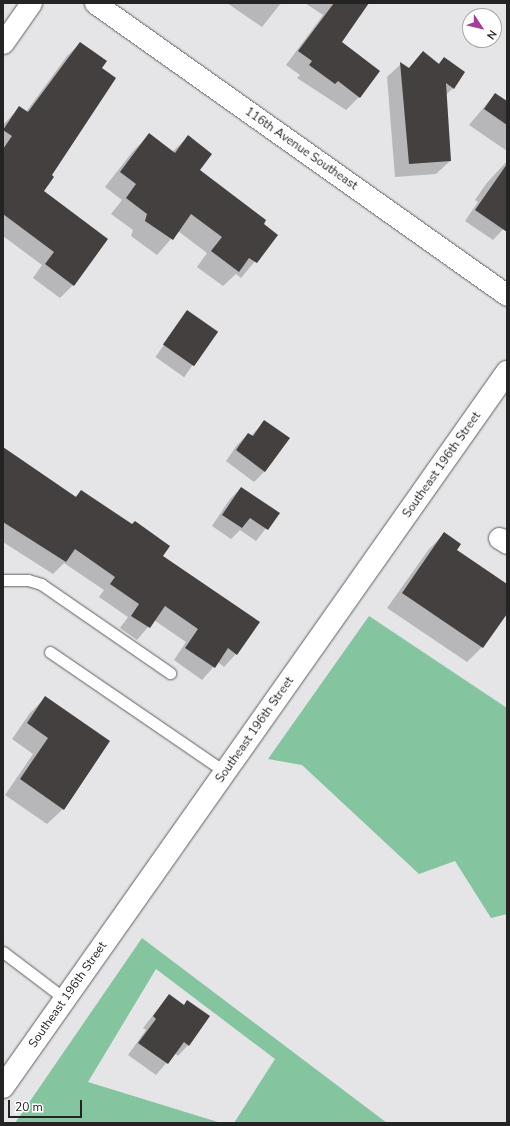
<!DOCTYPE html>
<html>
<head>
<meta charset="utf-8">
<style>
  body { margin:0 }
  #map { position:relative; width:510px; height:1126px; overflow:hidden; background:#e5e4e7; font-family:"Nunito Sans",sans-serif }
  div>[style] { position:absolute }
  .forest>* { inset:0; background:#84c59f }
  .shadow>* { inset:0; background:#0003; transform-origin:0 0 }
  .building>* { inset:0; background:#43403f; transform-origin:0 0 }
  .roads { filter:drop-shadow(0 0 1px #606062) drop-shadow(0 0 1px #606062) }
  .service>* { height:11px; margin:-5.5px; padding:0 5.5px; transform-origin:5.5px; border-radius:5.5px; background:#fff }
  .minor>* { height:21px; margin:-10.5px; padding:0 10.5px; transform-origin:10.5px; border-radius:10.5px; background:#fff }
  .tertiary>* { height:22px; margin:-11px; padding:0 11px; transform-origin:11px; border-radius:11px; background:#fff }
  span { translate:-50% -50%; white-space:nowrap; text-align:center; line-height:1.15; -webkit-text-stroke:4px #fff; paint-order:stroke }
  .street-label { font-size:12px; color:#242425 }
  .frame { position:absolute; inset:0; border:4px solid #242425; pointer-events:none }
  .north { position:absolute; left:462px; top:8px; width:40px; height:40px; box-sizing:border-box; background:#fff; border:1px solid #a7a7a8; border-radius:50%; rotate:125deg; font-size:11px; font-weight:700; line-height:16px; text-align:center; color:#242425 }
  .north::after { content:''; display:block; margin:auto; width:14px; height:18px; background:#a63d9e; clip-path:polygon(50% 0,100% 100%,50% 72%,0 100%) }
  .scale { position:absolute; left:8px; top:1100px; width:74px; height:18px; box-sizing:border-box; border:2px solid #242425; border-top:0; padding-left:5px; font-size:12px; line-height:14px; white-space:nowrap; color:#242425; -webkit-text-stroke:3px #fff; paint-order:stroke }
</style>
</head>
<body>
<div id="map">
  <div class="forest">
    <i style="clip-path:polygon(369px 616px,507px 708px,507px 914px,491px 918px,455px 861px,419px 874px,302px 765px,268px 759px)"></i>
    <i style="clip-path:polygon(142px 938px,387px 1123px,234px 1123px,275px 1059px,156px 969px,88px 1082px,221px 1123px,15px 1123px)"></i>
  </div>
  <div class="shadow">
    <i style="clip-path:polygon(227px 3px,281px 3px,262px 27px)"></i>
    <i style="clip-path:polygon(305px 3px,368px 3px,340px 42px,359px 97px,346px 110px,297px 78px,300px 75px,286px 65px,323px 15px)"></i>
    <i style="clip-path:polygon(80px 43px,101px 69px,43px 192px,73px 285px,60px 298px,33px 278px,42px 265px,3px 236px,3px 125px,19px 108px,26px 112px,67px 56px)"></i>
    <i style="clip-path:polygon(423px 53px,438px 64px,444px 58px,453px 88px,446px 95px,450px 161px,436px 174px,395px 177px,387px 77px,401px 64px,408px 69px)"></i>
    <i style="clip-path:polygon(495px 94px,507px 103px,507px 151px,469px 125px)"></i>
    <i style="clip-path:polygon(149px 135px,172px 152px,188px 137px,199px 170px,277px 235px,241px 278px,236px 274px,223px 286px,197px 267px,207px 253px,178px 231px,157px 255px,131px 236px,133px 230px,111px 214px,122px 200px,105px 187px,134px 150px)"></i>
    <i style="clip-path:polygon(507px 161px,507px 225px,493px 240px,465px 221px,478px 202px,475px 200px,486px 184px)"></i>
    <i style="left:187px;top:312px;width:35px;height:55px;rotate:35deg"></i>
    <i style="clip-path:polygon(264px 422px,265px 471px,254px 482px,226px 461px,237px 445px,248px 434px,251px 436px)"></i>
    <i style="clip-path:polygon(3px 448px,75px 497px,82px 491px,162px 556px,236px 654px,224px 667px,218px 662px,202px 680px,174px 660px,186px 642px,154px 620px,137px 640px,120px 628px,128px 617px,99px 597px,104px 590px,64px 563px,53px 574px,3px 542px)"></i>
    <i style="clip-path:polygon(241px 488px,278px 513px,256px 541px,240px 530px,231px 539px,212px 526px,230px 499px)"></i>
    <i style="clip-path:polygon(444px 534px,455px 550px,507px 586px,507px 612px,482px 647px,467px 662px,387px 608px,429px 549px)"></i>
    <i style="clip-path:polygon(45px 698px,63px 809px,47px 824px,5px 795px,33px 754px,12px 739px,30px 713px)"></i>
    <i style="clip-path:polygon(169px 995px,188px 1045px,178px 1056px,175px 1053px,156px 1075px,128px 1055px,146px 1030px,143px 1028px)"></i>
  </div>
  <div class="building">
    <i style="clip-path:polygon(334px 3px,369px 3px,342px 42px,380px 71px,360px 98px,338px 81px,335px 84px,309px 65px,312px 61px,298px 51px)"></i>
    <i style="clip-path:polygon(80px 42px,107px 61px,102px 68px,116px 78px,52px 175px,54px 177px,44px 191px,108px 239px,74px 286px,45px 264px,54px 252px,3px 214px,3px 149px,12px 136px,3px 130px,19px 106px,28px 112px)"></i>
    <i style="clip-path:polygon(423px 51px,439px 64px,444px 57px,465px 72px,454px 89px,446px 83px,451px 161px,409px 164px,400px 62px,409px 68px)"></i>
    <i style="clip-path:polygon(495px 93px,507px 101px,507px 125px,484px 109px)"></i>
    <i style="clip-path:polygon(149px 133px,175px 153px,188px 135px,212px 154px,200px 170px,266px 220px,264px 224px,278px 235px,257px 263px,249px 258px,239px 272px,211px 251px,222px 237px,191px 214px,173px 240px,145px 221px,147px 214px,126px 198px,136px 184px,120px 172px)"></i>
    <i style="clip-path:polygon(507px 164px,507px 232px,475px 210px)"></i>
    <i style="left:187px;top:310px;width:38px;height:42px;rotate:35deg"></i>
    <i style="clip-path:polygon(264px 420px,290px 438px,265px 472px,236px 450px,248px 433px,253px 436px)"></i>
    <i style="clip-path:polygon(3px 447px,76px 497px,81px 490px,132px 524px,135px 521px,170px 546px,163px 556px,260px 622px,237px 655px,228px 648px,215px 668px,185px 648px,198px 629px,165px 606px,150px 628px,131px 616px,139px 604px,110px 584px,115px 577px,75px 549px,66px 562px,3px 522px)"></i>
    <i style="clip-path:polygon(241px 487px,280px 513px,268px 530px,250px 518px,242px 528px,222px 515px)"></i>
    <i style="clip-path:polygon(444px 532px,461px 544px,457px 550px,507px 584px,507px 614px,483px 648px,402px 593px)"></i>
    <i style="clip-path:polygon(45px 696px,110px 741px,64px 810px,20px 779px,48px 738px,27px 723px)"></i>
    <i style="clip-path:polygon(169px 994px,184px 1005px,187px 1000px,210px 1016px,189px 1046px,184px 1042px,168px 1064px,138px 1043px,156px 1019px,153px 1016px)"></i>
  </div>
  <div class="roads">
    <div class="service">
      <i style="left:3px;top:580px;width:25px"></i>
      <i style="left:28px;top:580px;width:14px;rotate:17deg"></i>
      <i style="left:41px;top:584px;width:157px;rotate:34.6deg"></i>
      <i style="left:50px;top:652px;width:212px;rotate:34.4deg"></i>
      <i style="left:3px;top:952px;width:78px;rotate:37.2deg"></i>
    </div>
    <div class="minor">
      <i style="left:95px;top:3px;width:505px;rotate:35.33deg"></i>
      <i style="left:3px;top:43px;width:49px;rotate:-55deg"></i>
      <i style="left:499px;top:538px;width:9px;rotate:32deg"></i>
    </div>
    <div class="tertiary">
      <i style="left:3px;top:1087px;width:875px;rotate:-54.82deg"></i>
    </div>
  </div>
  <div class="street-label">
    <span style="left:301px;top:149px;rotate:35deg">116th Avenue Southeast</span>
    <span style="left:442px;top:465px;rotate:-55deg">Southeast 196th Street</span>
    <span style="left:255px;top:730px;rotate:-55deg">Southeast 196th Street</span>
    <span style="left:68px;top:995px;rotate:-55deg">Southeast 196th Street</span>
  </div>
  <div class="frame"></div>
  <div class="north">N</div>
  <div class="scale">20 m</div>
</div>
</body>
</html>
